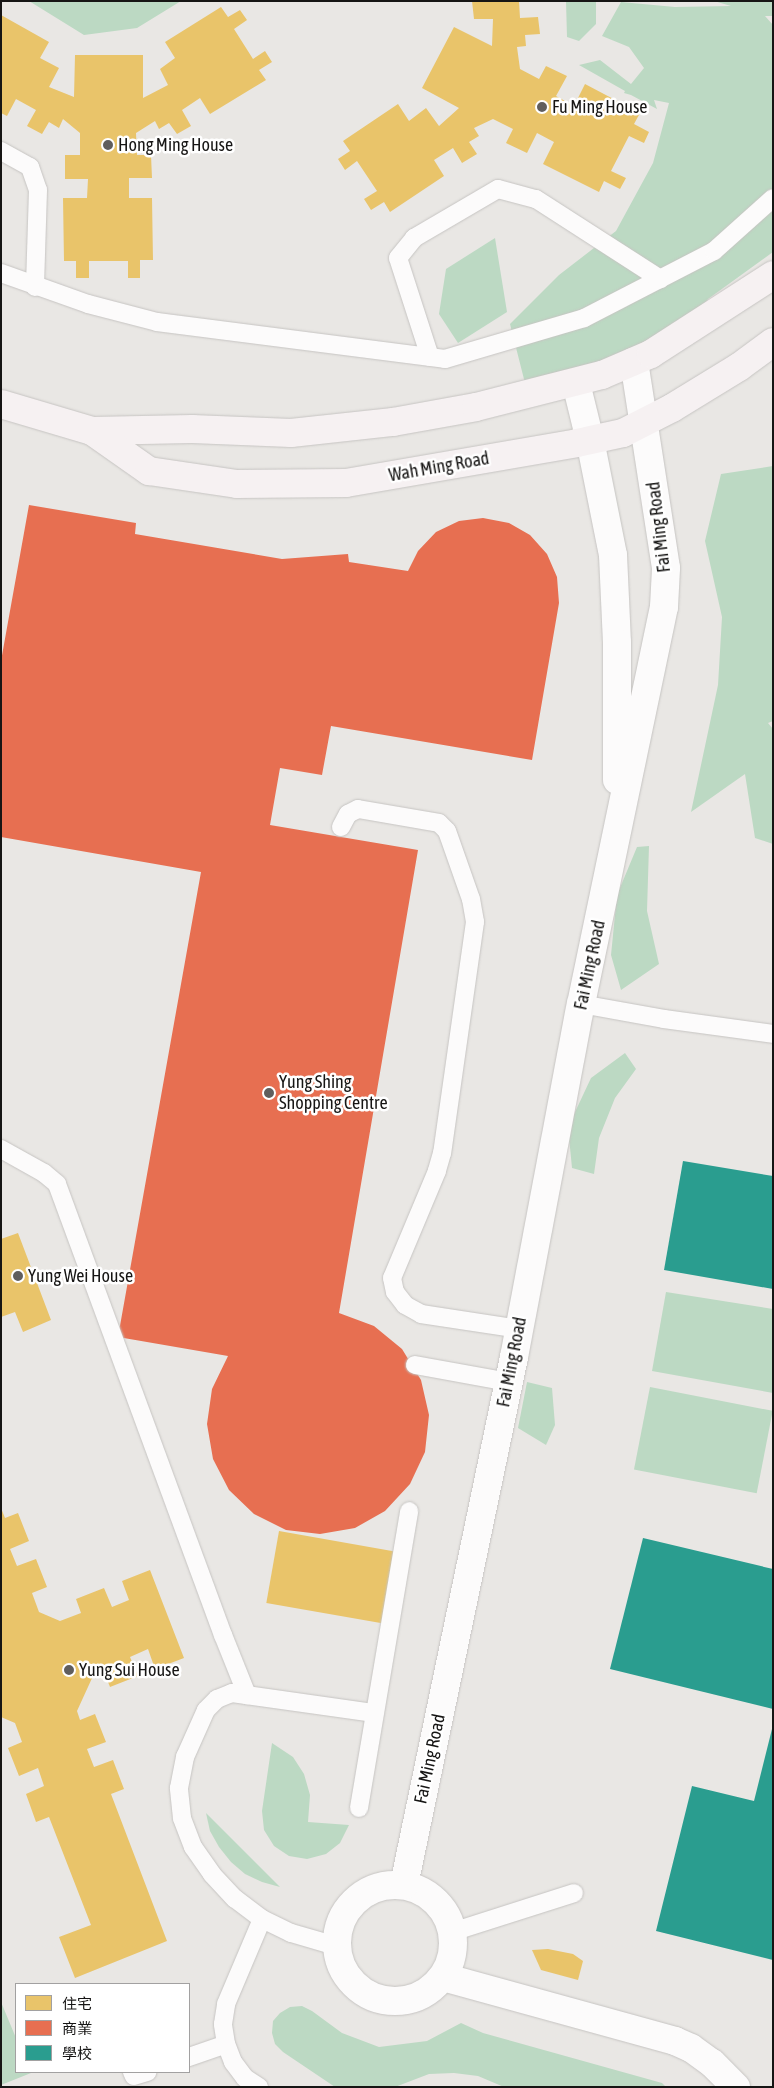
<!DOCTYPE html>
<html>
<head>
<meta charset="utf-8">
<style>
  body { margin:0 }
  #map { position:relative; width:774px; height:2088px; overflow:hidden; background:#e9e7e4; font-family:"Asap Condensed","Noto Sans TC",sans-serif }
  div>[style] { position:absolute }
  .green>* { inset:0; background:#bcd9c3; transform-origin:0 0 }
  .homes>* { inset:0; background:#e9c46a; transform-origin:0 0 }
  .shops>* { inset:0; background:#e76f51 }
  .schools>* { inset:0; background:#2a9d8f }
  .roads { filter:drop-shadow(0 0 1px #c6c4c2) drop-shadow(0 0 1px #c6c4c2) }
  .lane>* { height:18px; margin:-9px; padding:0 9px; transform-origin:9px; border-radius:9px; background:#fcfbfb }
  .street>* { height:28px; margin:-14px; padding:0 14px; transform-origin:14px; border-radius:14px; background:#fcfbfb }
  .street>.ring { margin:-14px; padding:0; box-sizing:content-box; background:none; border:28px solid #fcfbfb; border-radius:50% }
  .secondary>* { height:28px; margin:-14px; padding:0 14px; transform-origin:14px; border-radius:14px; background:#f6f1f2 }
  .dots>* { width:14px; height:14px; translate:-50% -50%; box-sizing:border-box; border:2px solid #fff; border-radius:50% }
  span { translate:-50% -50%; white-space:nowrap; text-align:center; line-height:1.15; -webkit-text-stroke:5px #fff; paint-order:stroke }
  .poi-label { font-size:18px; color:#161514 }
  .left { translate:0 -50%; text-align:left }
  .street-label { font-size:18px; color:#161514 }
  .frame { position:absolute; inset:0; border:2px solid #161514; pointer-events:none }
  .legend { position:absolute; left:15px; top:1983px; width:175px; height:90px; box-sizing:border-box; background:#fff; border:1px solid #a2a1a1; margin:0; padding:6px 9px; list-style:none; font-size:15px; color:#161514 }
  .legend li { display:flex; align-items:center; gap:10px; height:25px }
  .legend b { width:25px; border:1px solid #a2a1a1 }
</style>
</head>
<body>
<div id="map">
  <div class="green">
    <i style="clip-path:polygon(29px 1px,107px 2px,181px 1px,137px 28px,84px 35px)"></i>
    <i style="clip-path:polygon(566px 1px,596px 1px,596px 24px,579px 41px,567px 37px)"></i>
    <i style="clip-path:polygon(714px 1px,773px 1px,773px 16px,765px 16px,773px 25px,773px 252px,708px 299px,666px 358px,526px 387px,510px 324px,559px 275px,616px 231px,653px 163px,669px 103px,654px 100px,657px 109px,631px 95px,624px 93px,625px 91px,579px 65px,600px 60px,631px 84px,644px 68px,629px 47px,602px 36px,621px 2px,675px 7px,731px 6px)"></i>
    <i style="clip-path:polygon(495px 238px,507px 312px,458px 343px,439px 314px,446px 269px)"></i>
    <i style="clip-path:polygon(773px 466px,773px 721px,768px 723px,773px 729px,773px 844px,755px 838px,745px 774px,691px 812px,718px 685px,722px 617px,705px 541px,721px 474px)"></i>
    <i style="clip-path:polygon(649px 846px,647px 911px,659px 964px,621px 990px,611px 955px,617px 895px,637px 847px)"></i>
    <i style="clip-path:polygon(625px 1053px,636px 1069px,615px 1098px,599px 1138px,594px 1174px,572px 1168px,568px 1127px,591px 1078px)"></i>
    <i style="clip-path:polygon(666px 1292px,773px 1309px,773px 1393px,652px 1371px)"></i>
    <i style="clip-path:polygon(527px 1382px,552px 1388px,555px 1425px,546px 1445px,518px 1428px)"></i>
    <i style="left:650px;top:1387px;width:125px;height:84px;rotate:11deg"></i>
    <i style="clip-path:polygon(272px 1743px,293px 1757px,304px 1774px,310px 1795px,308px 1822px,349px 1825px,340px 1843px,326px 1854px,307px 1859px,289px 1856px,274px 1846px,264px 1830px,262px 1811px)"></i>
    <i style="clip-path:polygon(206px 1813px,280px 1887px,262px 1882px,245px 1874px,231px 1862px,219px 1847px,210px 1831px)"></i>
    <i style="clip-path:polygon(1px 2002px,16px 2038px,16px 2072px,31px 2073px,1px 2085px)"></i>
    <i style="clip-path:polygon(302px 2006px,312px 2011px,342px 2033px,379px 2047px,427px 2041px,461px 2023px,483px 2033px,662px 2083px,666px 2087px,504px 2087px,478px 2076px,454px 2073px,429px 2074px,395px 2087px,335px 2087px,283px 2052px,275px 2044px,272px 2033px,273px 2021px,280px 2013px,290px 2007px)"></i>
  </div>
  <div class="homes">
    <i style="clip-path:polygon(472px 1px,519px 1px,520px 18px,538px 17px,540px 34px,525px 35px,526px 46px,517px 47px,520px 69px,539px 79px,546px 66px,567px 76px,556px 96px,574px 106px,585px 84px,640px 113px,634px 124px,649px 132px,644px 143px,629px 136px,611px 171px,626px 178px,620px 189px,604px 181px,599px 192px,543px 164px,554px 142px,537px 133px,527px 153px,506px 143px,513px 129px,493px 119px,474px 128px,479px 136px,469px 142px,477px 154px,462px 163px,453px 148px,434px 160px,444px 176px,390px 212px,384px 202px,371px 210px,364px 199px,377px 191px,357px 161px,345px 170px,338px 159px,350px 151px,343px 141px,398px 104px,409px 121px,426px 108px,439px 126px,459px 108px,422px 88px,454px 27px,492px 46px,493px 19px,474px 19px)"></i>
    <i style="clip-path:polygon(221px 7px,228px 17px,240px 10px,247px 20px,234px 29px,253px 59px,265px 51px,272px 62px,259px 70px,266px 80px,210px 114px,200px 98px,182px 110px,191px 126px,177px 134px,169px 123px,159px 129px,155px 121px,136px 133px,137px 155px,151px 155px,152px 178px,129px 178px,129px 198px,152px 198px,153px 260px,140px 260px,140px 278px,128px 278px,128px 261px,89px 261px,89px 278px,76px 278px,76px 261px,64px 261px,63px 198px,87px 198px,88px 179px,65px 179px,65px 155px,80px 155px,80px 133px,63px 119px,59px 128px,49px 122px,42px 134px,27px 126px,36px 110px,16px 99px,7px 116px,1px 113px,1px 15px,49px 42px,40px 58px,59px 68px,49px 87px,74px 97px,75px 55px,143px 55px,143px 98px,168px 85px,160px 69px,175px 58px,165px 42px)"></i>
    <i style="clip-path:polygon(18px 1233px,51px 1320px,23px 1332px,15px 1312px,1px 1317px,1px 1239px)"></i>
    <i style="clip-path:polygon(1px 1508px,5px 1518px,18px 1513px,29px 1541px,10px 1549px,17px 1566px,36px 1559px,47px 1587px,32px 1593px,39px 1612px,60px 1621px,81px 1613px,76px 1599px,104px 1588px,112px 1607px,129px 1600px,122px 1581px,150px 1570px,184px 1658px,155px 1669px,148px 1649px,130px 1657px,138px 1676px,110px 1687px,104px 1672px,93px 1676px,77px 1711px,80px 1720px,95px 1714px,106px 1742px,87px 1749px,94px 1767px,113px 1760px,124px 1789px,111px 1794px,167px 1941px,75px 1978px,59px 1937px,91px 1925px,49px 1817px,36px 1822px,26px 1794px,44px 1786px,38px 1768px,19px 1776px,8px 1748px,22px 1742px,15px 1723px,1px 1717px)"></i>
    <i style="left:279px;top:1531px;width:119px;height:73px;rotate:10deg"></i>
    <i style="clip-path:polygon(548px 1949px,573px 1954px,583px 1961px,578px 1980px,541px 1970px,532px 1950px)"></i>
  </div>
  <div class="shops">
    <i style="clip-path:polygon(29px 505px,136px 523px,135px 534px,282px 559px,348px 554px,349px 562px,408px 571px,418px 551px,436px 532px,459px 521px,483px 518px,509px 523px,530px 535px,547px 554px,557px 577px,559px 603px,532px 760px,331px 726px,322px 775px,280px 768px,270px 825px,418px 850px,339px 1313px,374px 1326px,402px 1349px,421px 1380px,429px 1415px,425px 1452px,410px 1484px,385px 1511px,355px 1528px,320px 1534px,286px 1530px,254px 1514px,229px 1490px,213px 1459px,207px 1424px,212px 1389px,228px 1356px,118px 1337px,201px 872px,1px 837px,1px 661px)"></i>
  </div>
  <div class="schools">
    <i style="clip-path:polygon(683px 1161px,773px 1176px,773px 1289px,664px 1270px)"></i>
    <i style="clip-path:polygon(643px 1538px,773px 1569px,773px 1709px,610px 1669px)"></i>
    <i style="clip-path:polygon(772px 1729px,773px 1960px,656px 1931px,692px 1786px,754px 1801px)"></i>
  </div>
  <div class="roads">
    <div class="lane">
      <i style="left:1px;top:151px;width:33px;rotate:29deg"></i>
      <i style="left:30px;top:167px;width:24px;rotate:71deg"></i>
      <i style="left:38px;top:190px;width:97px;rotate:91.8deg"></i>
      <i style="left:1px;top:273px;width:92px;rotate:19.6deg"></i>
      <i style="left:88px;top:304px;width:71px;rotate:14.6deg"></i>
      <i style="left:157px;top:322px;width:290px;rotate:7.3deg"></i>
      <i style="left:445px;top:359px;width:145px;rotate:-16.4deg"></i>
      <i style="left:584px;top:318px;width:146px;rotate:-27.3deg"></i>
      <i style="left:714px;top:251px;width:79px;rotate:-41.9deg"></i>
      <i style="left:430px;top:357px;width:104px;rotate:-107.9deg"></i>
      <i style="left:398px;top:258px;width:26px;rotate:-51deg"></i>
      <i style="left:414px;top:238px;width:97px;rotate:-30.3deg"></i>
      <i style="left:498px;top:189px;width:39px;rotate:15deg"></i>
      <i style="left:536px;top:199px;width:148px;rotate:32.8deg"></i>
      <i style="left:341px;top:827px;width:15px;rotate:-62deg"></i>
      <i style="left:348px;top:814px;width:11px;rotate:-27deg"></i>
      <i style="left:358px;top:809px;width:82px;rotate:9.8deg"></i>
      <i style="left:439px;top:823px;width:11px;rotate:45deg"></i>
      <i style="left:447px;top:831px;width:72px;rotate:70.6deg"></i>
      <i style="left:471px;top:899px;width:23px;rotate:80deg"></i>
      <i style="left:475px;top:922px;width:233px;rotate:98.1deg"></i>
      <i style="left:442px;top:1153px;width:19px;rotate:106deg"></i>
      <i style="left:437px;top:1171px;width:116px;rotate:112.8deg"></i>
      <i style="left:392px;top:1278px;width:14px;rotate:78deg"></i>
      <i style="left:395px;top:1292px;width:16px;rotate:52deg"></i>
      <i style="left:405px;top:1305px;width:18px;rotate:29deg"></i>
      <i style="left:421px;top:1314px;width:99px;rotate:8.7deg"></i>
      <i style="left:581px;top:1004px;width:84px;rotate:10.2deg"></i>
      <i style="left:664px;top:1019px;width:110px;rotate:7.8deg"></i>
      <i style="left:1px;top:1149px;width:49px;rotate:29.2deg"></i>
      <i style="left:44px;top:1173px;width:17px;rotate:40deg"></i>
      <i style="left:57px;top:1184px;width:481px;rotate:69.8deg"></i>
      <i style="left:223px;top:1635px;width:65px;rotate:68.2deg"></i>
      <i style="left:415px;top:1365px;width:96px;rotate:10.3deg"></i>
      <i style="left:359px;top:1808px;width:301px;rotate:-80.4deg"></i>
      <i style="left:452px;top:1932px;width:128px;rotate:-17.7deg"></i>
      <i style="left:336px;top:1946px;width:47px;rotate:-163.9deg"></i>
      <i style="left:291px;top:1933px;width:32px;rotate:-154deg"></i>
      <i style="left:262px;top:1919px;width:34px;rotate:-143deg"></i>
      <i style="left:235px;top:1899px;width:34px;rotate:-133deg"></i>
      <i style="left:212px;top:1874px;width:33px;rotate:-125deg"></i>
      <i style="left:193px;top:1847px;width:31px;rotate:-111deg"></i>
      <i style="left:182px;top:1818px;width:30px;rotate:-96deg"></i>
      <i style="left:179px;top:1788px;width:32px;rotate:-79deg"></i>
      <i style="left:185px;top:1757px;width:51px;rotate:-65.9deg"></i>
      <i style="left:206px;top:1710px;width:16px;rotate:-45deg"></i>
      <i style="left:217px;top:1699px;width:16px;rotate:-22deg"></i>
      <i style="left:232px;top:1693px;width:144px;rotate:8deg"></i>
      <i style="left:189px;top:2057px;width:39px;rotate:-19deg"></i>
      <i style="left:132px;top:2072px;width:4px;rotate:63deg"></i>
      <i style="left:134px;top:2076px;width:14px;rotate:-17deg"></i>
      <i style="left:259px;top:2087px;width:17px;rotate:-147deg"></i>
      <i style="left:245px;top:2078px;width:20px;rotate:-127deg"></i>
      <i style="left:233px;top:2062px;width:19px;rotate:-111deg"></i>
      <i style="left:226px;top:2044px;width:20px;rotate:-99deg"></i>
      <i style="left:223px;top:2024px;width:20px;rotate:-81deg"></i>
      <i style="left:226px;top:2004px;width:92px;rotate:-67deg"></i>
    </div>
    <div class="street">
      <i style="left:576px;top:383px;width:59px;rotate:76.2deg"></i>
      <i style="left:590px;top:440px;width:117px;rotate:78.7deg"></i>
      <i style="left:613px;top:555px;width:88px;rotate:87.4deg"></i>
      <i style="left:617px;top:643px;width:137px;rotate:90deg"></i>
      <i class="ring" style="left:337px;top:1885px;width:88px;height:88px"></i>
      <i style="left:404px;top:1885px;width:539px;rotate:-78.23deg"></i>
      <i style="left:514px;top:1357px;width:359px;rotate:-79.3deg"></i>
      <i style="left:581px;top:1004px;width:406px;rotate:-78.2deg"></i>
      <i style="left:664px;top:607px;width:39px;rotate:-87deg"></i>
      <i style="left:666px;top:568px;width:209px;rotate:-98.8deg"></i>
      <i style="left:443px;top:1977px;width:241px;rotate:15.4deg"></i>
      <i style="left:675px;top:2041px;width:17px;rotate:24deg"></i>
      <i style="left:691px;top:2048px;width:26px;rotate:36deg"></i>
      <i style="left:712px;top:2063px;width:34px;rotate:45deg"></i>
    </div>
    <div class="secondary">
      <i style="left:1px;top:404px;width:95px;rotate:16.5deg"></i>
      <i style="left:92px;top:431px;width:100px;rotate:-1.1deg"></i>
      <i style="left:192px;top:429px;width:99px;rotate:2.3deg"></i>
      <i style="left:291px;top:433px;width:103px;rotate:-6.2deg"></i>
      <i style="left:393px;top:422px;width:84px;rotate:-10.2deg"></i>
      <i style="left:476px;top:407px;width:130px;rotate:-14.3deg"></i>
      <i style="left:602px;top:375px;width:53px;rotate:-23.2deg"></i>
      <i style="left:651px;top:354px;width:145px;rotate:-32.9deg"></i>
      <i style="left:92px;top:431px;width:70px;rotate:35.1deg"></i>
      <i style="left:149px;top:471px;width:89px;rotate:8.4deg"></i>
      <i style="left:237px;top:484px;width:109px;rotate:-0.5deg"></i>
      <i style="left:346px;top:483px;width:234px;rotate:-9.8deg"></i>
      <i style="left:577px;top:443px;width:47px;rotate:-12.3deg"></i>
      <i style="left:623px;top:433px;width:55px;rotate:-27deg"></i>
      <i style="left:672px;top:408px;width:79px;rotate:-31.5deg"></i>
      <i style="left:739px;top:367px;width:42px;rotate:-36.3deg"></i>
    </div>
  </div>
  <div class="dots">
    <i style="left:542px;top:107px;background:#605e5d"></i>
    <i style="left:108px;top:145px;background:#605e5d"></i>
    <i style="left:269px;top:1093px;background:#605e5d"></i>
    <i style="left:18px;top:1276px;background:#605e5d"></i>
    <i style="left:69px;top:1670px;background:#605e5d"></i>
  </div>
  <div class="poi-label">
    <span class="left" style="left:552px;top:107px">Fu Ming House</span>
    <span class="left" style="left:118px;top:145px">Hong Ming House</span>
    <span class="left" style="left:279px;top:1093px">Yung Shing<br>Shopping Centre</span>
    <span class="left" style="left:28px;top:1276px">Yung Wei House</span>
    <span class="left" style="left:79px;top:1670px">Yung Sui House</span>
  </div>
  <div class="street-label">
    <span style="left:439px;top:467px;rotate:-10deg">Wah Ming Road</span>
    <span style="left:659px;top:527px;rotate:-97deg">Fai Ming Road</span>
    <span style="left:590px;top:965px;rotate:-78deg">Fai Ming Road</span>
    <span style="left:512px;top:1362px;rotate:-79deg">Fai Ming Road</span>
    <span style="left:430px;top:1759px;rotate:-78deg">Fai Ming Road</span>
  </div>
  <div class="frame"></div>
  <ul class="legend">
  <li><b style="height:14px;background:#e9c46a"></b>住宅</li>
  <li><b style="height:14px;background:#e76f51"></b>商業</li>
  <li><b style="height:14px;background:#2a9d8f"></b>學校</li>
  </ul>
</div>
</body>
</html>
